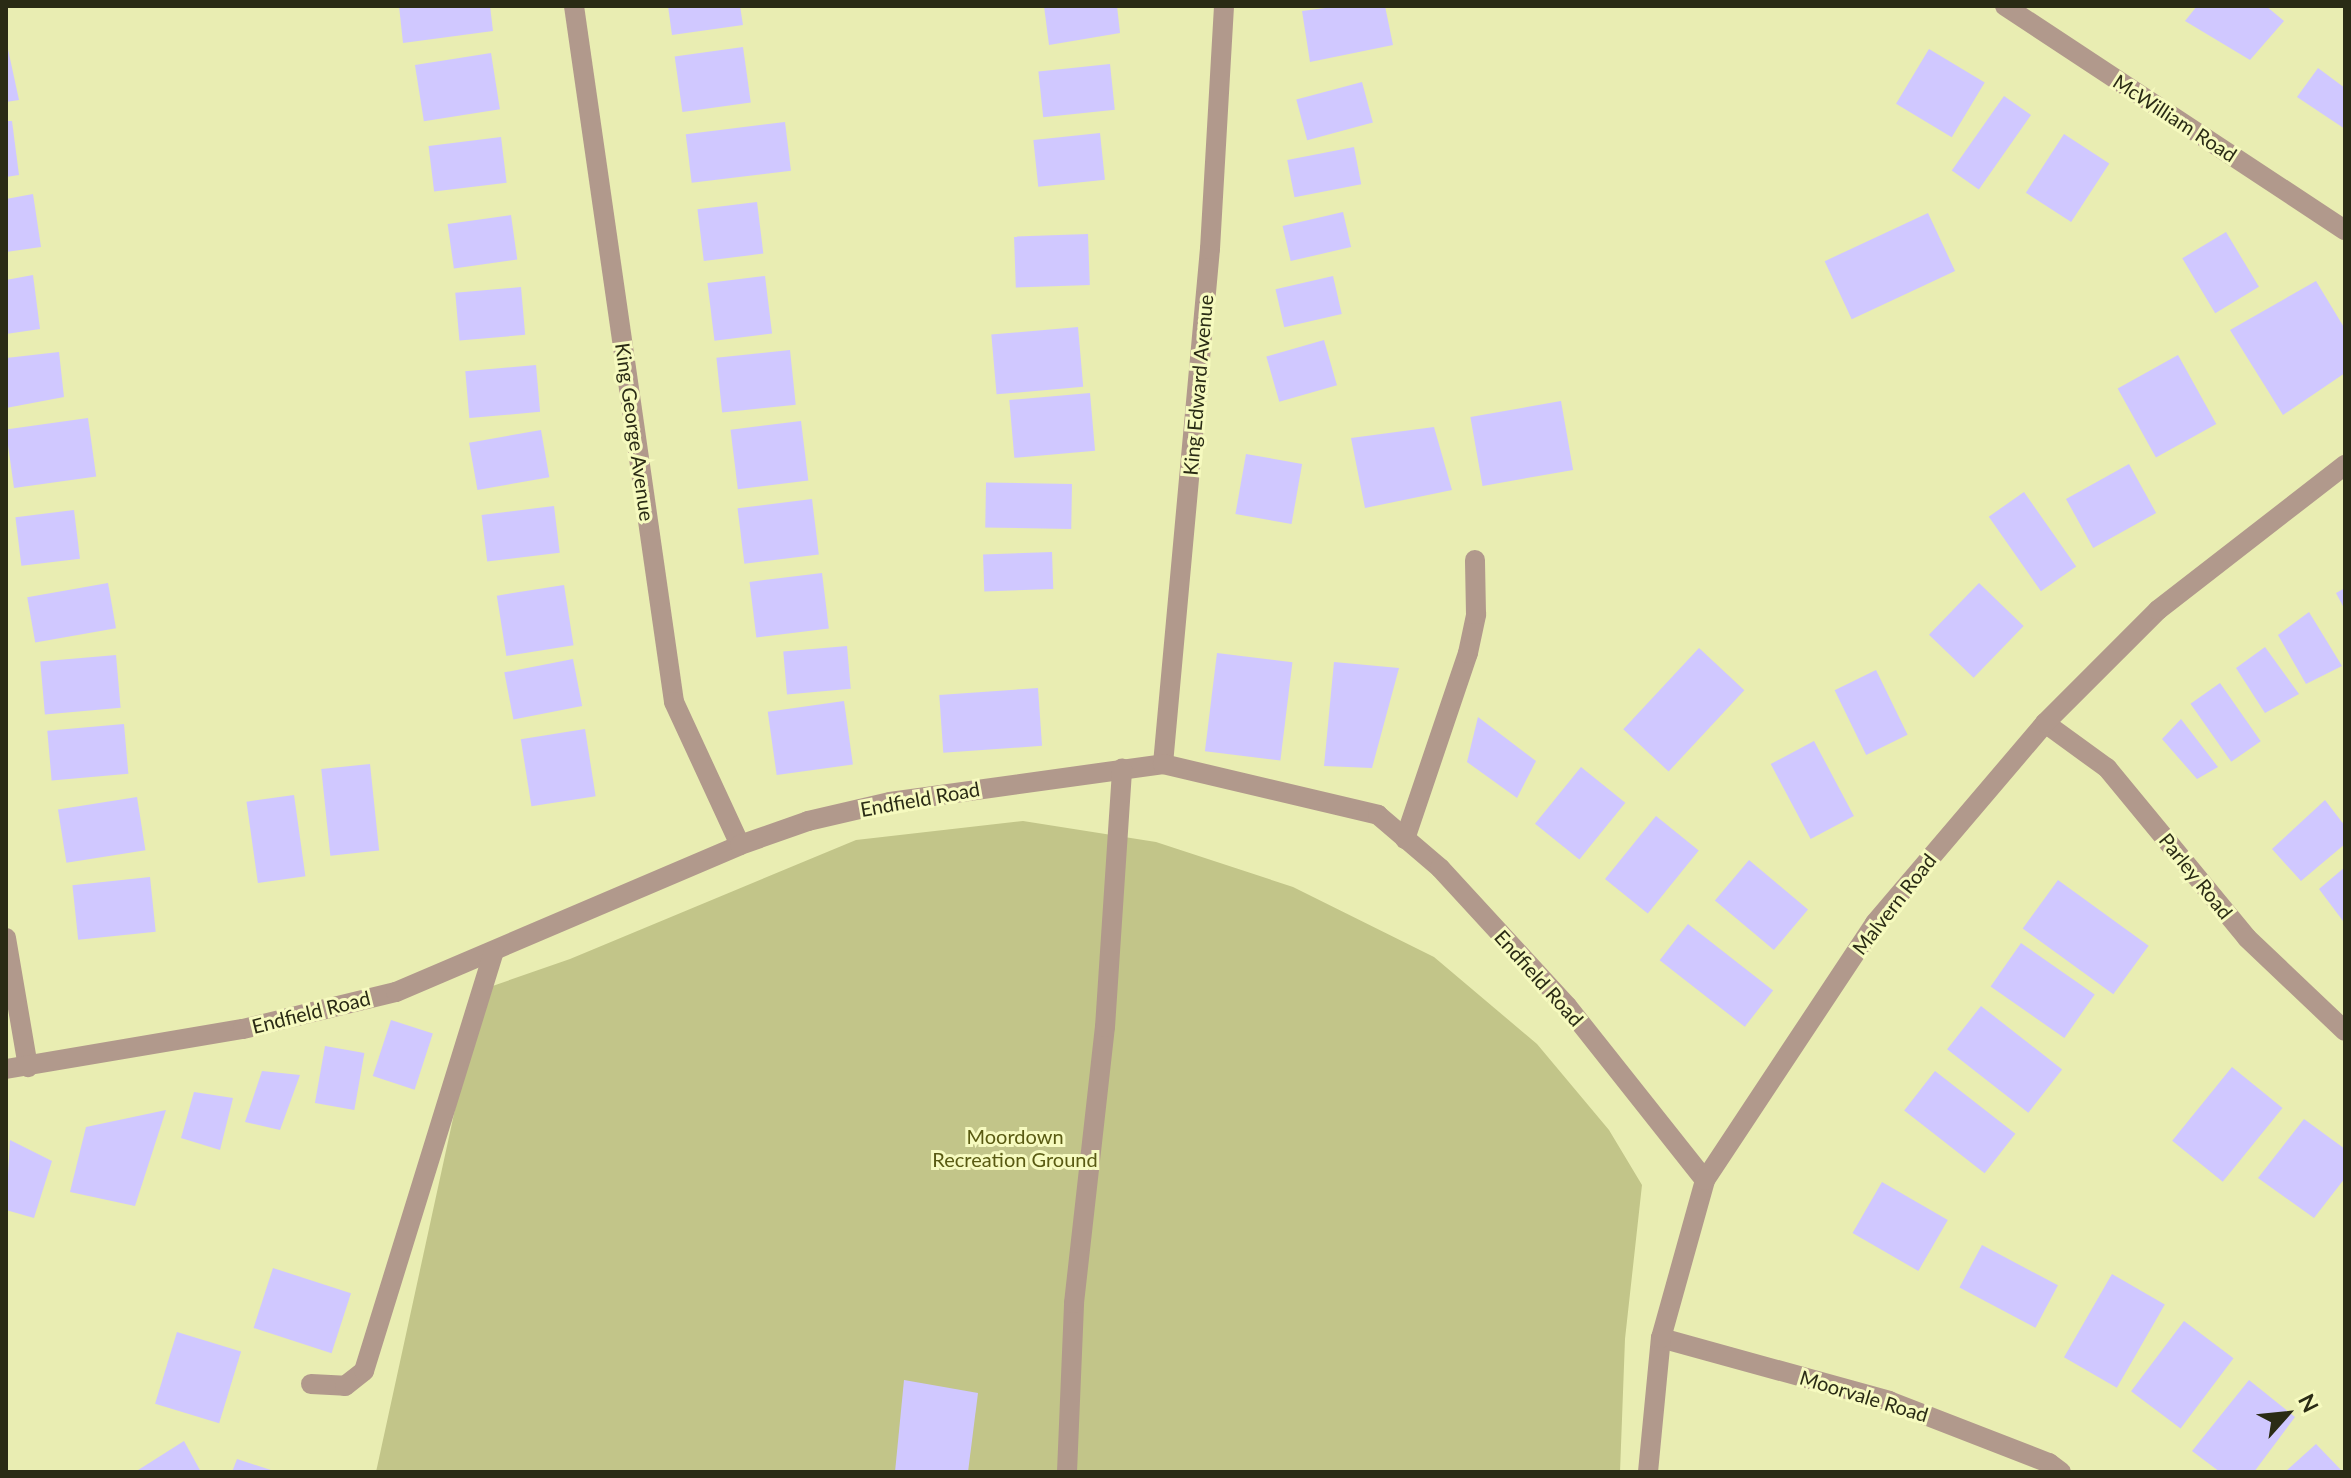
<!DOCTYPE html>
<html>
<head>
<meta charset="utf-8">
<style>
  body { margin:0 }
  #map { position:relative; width:2351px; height:1478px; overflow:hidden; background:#e9edb2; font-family:Lato,sans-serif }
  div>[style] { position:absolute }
  .green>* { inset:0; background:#c2c589 }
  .building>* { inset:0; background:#d0c8ff; transform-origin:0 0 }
  .minor>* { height:20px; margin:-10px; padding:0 10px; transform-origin:10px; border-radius:10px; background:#b1998c }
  span { translate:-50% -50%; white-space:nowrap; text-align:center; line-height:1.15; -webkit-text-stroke:6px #f6fabf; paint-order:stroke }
  .street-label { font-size:20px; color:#2a2b15 }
  .park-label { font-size:20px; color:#595a12 }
  .frame { position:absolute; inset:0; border:8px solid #2a2b15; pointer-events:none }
  .north { position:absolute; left:2247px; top:1374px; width:80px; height:80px; -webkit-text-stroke:6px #f6fabf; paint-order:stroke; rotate:63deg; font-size:22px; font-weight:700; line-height:32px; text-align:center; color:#2a2b15 }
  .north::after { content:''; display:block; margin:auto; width:28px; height:36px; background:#2a2b15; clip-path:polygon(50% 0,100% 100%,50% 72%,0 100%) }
</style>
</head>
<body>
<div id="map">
  <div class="green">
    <i style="clip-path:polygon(1023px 821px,1156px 842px,1293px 887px,1434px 957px,1537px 1044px,1609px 1130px,1642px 1185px,1625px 1339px,1620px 1472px,376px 1472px,481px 990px,570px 959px,856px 840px)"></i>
  </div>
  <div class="building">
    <i style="clip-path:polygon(399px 6px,490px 6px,493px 31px,403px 43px)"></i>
    <i style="clip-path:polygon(668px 6px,740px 6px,743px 25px,672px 35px)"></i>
    <i style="clip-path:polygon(1044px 6px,1117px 6px,1120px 33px,1049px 45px)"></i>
    <i style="clip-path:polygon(1341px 6px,1385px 6px,1393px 45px,1310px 62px,1302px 11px)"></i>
    <i style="clip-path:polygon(2197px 6px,2266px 6px,2284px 21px,2250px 60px,2185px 21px)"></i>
    <i style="clip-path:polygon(6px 40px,19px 100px,6px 102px)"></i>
    <i style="left:743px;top:47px;width:56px;height:69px;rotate:82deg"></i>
    <i style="left:1929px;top:49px;width:65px;height:64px;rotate:31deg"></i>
    <i style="left:491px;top:53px;width:57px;height:77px;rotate:81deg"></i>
    <i style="left:1110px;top:64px;width:46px;height:72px;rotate:84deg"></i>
    <i style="clip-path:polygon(2318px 68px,2345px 88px,2345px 129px,2297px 97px)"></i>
    <i style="left:1362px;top:82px;width:42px;height:68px;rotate:75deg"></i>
    <i style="left:2004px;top:96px;width:33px;height:91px;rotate:35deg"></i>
    <i style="clip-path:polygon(6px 121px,12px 121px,19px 175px,6px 177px)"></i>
    <i style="left:785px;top:122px;width:49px;height:100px;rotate:83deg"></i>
    <i style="left:1100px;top:133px;width:47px;height:67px;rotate:84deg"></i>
    <i style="left:2064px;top:134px;width:54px;height:70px;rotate:33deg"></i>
    <i style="left:501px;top:137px;width:46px;height:73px;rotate:83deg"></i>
    <i style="left:1354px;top:147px;width:38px;height:68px;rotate:79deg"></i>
    <i style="clip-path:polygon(33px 194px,41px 247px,6px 252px,6px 199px)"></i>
    <i style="left:757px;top:202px;width:52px;height:60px;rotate:83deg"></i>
    <i style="left:1343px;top:212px;width:36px;height:62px;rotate:77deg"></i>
    <i style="left:1928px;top:213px;width:64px;height:114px;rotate:65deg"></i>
    <i style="left:511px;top:215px;width:45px;height:64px;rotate:82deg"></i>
    <i style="left:2226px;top:232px;width:64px;height:51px;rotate:59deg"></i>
    <i style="left:1088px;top:234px;width:51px;height:74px;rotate:88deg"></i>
    <i style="clip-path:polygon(33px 275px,40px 329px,6px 334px,6px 280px)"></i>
    <i style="left:765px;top:276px;width:58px;height:58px;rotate:83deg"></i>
    <i style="left:1333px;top:276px;width:39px;height:59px;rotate:77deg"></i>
    <i style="clip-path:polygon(2316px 281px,2345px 329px,2345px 373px,2283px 415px,2230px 330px)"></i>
    <i style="left:521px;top:287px;width:48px;height:66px;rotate:85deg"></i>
    <i style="left:1078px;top:327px;width:60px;height:87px;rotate:85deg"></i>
    <i style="left:1324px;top:340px;width:47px;height:60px;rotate:74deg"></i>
    <i style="left:790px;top:350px;width:55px;height:74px;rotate:84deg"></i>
    <i style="clip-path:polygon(59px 352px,64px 397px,6px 408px,6px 358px)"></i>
    <i style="left:2178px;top:355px;width:79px;height:69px;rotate:61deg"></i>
    <i style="left:536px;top:365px;width:47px;height:71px;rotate:85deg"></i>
    <i style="left:1090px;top:393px;width:58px;height:81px;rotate:85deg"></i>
    <i style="left:1561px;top:401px;width:70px;height:92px;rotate:80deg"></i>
    <i style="left:88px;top:418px;width:59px;height:83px;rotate:82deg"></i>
    <i style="left:801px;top:421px;width:60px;height:71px;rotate:83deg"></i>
    <i style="clip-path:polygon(1434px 427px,1452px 490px,1365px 508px,1351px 438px)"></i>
    <i style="left:541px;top:430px;width:48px;height:73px;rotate:80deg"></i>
    <i style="left:1246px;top:454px;width:57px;height:61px;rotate:10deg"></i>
    <i style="left:2129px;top:464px;width:56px;height:72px;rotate:61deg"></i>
    <i style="left:1072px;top:484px;width:45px;height:86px;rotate:91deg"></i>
    <i style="left:2024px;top:492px;width:91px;height:43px;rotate:55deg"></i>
    <i style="left:812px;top:499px;width:56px;height:75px;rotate:83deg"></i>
    <i style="left:554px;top:506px;width:47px;height:73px;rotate:83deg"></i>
    <i style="left:74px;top:510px;width:49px;height:59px;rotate:83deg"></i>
    <i style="left:1052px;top:552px;width:37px;height:69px;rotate:88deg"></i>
    <i style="left:822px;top:573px;width:56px;height:73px;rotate:83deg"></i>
    <i style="left:108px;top:583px;width:46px;height:82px;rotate:80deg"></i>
    <i style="left:1979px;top:583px;width:62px;height:72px;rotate:44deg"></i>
    <i style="left:564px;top:585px;width:61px;height:68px;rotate:81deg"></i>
    <i style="clip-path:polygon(2345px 588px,2345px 610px,2336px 593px)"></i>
    <i style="clip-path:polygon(2309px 612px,2342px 666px,2306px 684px,2278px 635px)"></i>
    <i style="left:847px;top:646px;width:43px;height:64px;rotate:85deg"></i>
    <i style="clip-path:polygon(2265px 647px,2299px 694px,2265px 713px,2236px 668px)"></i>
    <i style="left:1699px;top:648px;width:62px;height:111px;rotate:43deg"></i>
    <i style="left:1217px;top:653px;width:76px;height:99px;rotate:7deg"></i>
    <i style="left:116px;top:655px;width:53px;height:76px;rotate:85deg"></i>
    <i style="left:573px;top:659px;width:48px;height:70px;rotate:79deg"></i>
    <i style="clip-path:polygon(1334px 662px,1399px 668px,1372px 768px,1324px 766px)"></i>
    <i style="left:1876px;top:670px;width:72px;height:46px;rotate:64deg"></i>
    <i style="left:2220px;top:683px;width:71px;height:36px;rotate:55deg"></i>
    <i style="left:1038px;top:688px;width:58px;height:99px;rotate:86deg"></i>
    <i style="left:844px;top:701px;width:64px;height:77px;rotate:82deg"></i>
    <i style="clip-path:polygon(1478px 717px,1536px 761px,1517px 798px,1467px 762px)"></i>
    <i style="clip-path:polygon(2181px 719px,2218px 767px,2197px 779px,2162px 739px)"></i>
    <i style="left:124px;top:724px;width:50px;height:77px;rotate:85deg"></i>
    <i style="left:585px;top:729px;width:68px;height:65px;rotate:81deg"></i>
    <i style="left:1814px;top:741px;width:85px;height:49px;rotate:62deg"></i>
    <i style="left:370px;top:764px;width:87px;height:49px;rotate:84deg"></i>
    <i style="left:1581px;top:767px;width:57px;height:73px;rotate:39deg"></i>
    <i style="left:294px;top:795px;width:82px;height:48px;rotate:82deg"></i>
    <i style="left:137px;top:797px;width:54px;height:80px;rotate:81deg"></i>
    <i style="clip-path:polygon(2325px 800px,2345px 826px,2345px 844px,2301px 881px,2272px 849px)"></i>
    <i style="left:1656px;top:816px;width:55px;height:81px;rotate:39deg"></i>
    <i style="left:1749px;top:860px;width:77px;height:53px;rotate:40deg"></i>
    <i style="clip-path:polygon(2345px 867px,2345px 918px,2343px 921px,2319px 889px)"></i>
    <i style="left:150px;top:877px;width:55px;height:78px;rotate:84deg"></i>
    <i style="left:2058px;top:880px;width:112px;height:60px;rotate:36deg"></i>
    <i style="left:1688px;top:924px;width:108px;height:46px;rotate:38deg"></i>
    <i style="left:2021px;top:943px;width:90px;height:53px;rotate:35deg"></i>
    <i style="left:1981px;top:1006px;width:103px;height:55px;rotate:38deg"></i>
    <i style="left:391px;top:1020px;width:44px;height:59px;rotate:18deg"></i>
    <i style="left:325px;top:1046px;width:40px;height:58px;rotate:10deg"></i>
    <i style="left:2232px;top:1067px;width:65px;height:95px;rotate:39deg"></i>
    <i style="clip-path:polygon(262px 1071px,300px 1075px,280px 1130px,245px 1122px)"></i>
    <i style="left:1935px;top:1071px;width:102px;height:50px;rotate:38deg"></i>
    <i style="clip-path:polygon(194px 1092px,233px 1098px,220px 1150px,181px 1138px)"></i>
    <i style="clip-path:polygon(166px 1110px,135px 1206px,70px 1192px,86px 1127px)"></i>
    <i style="clip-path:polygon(2304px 1119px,2345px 1149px,2345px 1178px,2314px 1218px,2258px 1178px)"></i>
    <i style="clip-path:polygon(10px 1140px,52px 1161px,34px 1218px,6px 1210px)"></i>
    <i style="left:1882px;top:1182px;width:76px;height:59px;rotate:30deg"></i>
    <i style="left:1982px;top:1245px;width:86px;height:48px;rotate:28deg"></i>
    <i style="left:273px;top:1268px;width:82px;height:63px;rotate:18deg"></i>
    <i style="left:2112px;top:1274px;width:61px;height:96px;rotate:30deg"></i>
    <i style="left:2184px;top:1321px;width:62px;height:88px;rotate:37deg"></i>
    <i style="left:177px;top:1332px;width:67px;height:75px;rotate:17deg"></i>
    <i style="clip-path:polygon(904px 1380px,978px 1393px,968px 1472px,895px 1472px)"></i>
    <i style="clip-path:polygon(2249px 1380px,2295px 1417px,2254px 1472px,2220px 1472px,2192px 1451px)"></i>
    <i style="clip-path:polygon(184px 1441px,201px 1472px,135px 1472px)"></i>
    <i style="clip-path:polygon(2316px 1444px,2343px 1472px,2285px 1472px)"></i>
    <i style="clip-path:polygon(237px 1459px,274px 1471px,274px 1472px,232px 1472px)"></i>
  </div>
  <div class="minor">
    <i style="left:574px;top:6px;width:703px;rotate:81.82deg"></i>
    <i style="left:674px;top:702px;width:157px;rotate:65.2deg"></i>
    <i style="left:2005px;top:6px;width:407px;rotate:33.4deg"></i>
    <i style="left:2045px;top:723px;width:77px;rotate:36deg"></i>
    <i style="left:2107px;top:768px;width:220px;rotate:50.5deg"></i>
    <i style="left:2247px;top:938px;width:135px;rotate:43.5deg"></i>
    <i style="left:1163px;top:764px;width:517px;rotate:-84.79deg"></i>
    <i style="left:1210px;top:249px;width:243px;rotate:-86.7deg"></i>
    <i style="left:1405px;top:839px;width:196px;rotate:-71.3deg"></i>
    <i style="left:1468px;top:653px;width:40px;rotate:-78deg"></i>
    <i style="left:1476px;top:614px;width:54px;rotate:-91.1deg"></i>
    <i style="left:6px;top:938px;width:131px;rotate:80.3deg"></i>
    <i style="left:6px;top:1069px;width:240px;rotate:-9.6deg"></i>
    <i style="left:243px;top:1029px;width:157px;rotate:-13.6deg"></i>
    <i style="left:396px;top:992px;width:374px;rotate:-23.1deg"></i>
    <i style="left:740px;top:845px;width:72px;rotate:-19.4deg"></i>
    <i style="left:808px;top:821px;width:84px;rotate:-13deg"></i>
    <i style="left:890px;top:802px;width:276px;rotate:-7.9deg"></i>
    <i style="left:1163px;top:764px;width:221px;rotate:13.3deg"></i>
    <i style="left:1378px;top:815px;width:82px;rotate:40.5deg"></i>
    <i style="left:1440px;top:868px;width:188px;rotate:47.4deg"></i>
    <i style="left:1567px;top:1006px;width:222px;rotate:51.6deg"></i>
    <i style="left:1661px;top:1338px;width:237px;rotate:15.4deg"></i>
    <i style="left:1889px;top:1401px;width:172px;rotate:21.2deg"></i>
    <i style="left:2049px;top:1463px;width:15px;rotate:37deg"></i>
    <i style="left:311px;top:1384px;width:34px;rotate:3deg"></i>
    <i style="left:345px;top:1386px;width:24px;rotate:-38deg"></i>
    <i style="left:364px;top:1371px;width:439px;rotate:-72.8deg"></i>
    <i style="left:1067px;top:1472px;width:169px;rotate:-87.6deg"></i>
    <i style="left:1074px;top:1303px;width:278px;rotate:-83.6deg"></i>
    <i style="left:1105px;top:1027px;width:259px;rotate:-86.2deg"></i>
    <i style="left:1648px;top:1472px;width:135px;rotate:-84.5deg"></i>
    <i style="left:1661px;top:1338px;width:164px;rotate:-74.4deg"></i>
    <i style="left:1705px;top:1180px;width:308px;rotate:-56.5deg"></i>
    <i style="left:1875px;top:923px;width:262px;rotate:-49.6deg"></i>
    <i style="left:2045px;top:723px;width:160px;rotate:-45deg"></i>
    <i style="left:2158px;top:610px;width:237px;rotate:-37.8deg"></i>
  </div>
  <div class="street-label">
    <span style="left:2175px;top:118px;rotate:33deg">McWilliam Road</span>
    <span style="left:1198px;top:385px;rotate:-85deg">King Edward Avenue</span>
    <span style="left:635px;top:432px;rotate:82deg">King George Avenue</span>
    <span style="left:920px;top:799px;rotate:-10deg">Endfield Road</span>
    <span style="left:2196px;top:876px;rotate:51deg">Parley Road</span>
    <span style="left:1894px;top:904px;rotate:-52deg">Malvern Road</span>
    <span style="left:1539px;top:978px;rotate:48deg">Endfield Road</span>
    <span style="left:311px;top:1012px;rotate:-14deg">Endfield Road</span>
    <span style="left:1864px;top:1396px;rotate:17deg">Moorvale Road</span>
  </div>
  <div class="park-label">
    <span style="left:1015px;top:1148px">Moordown<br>Recreation Ground</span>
  </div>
  <div class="frame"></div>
  <div class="north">N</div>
</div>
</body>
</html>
